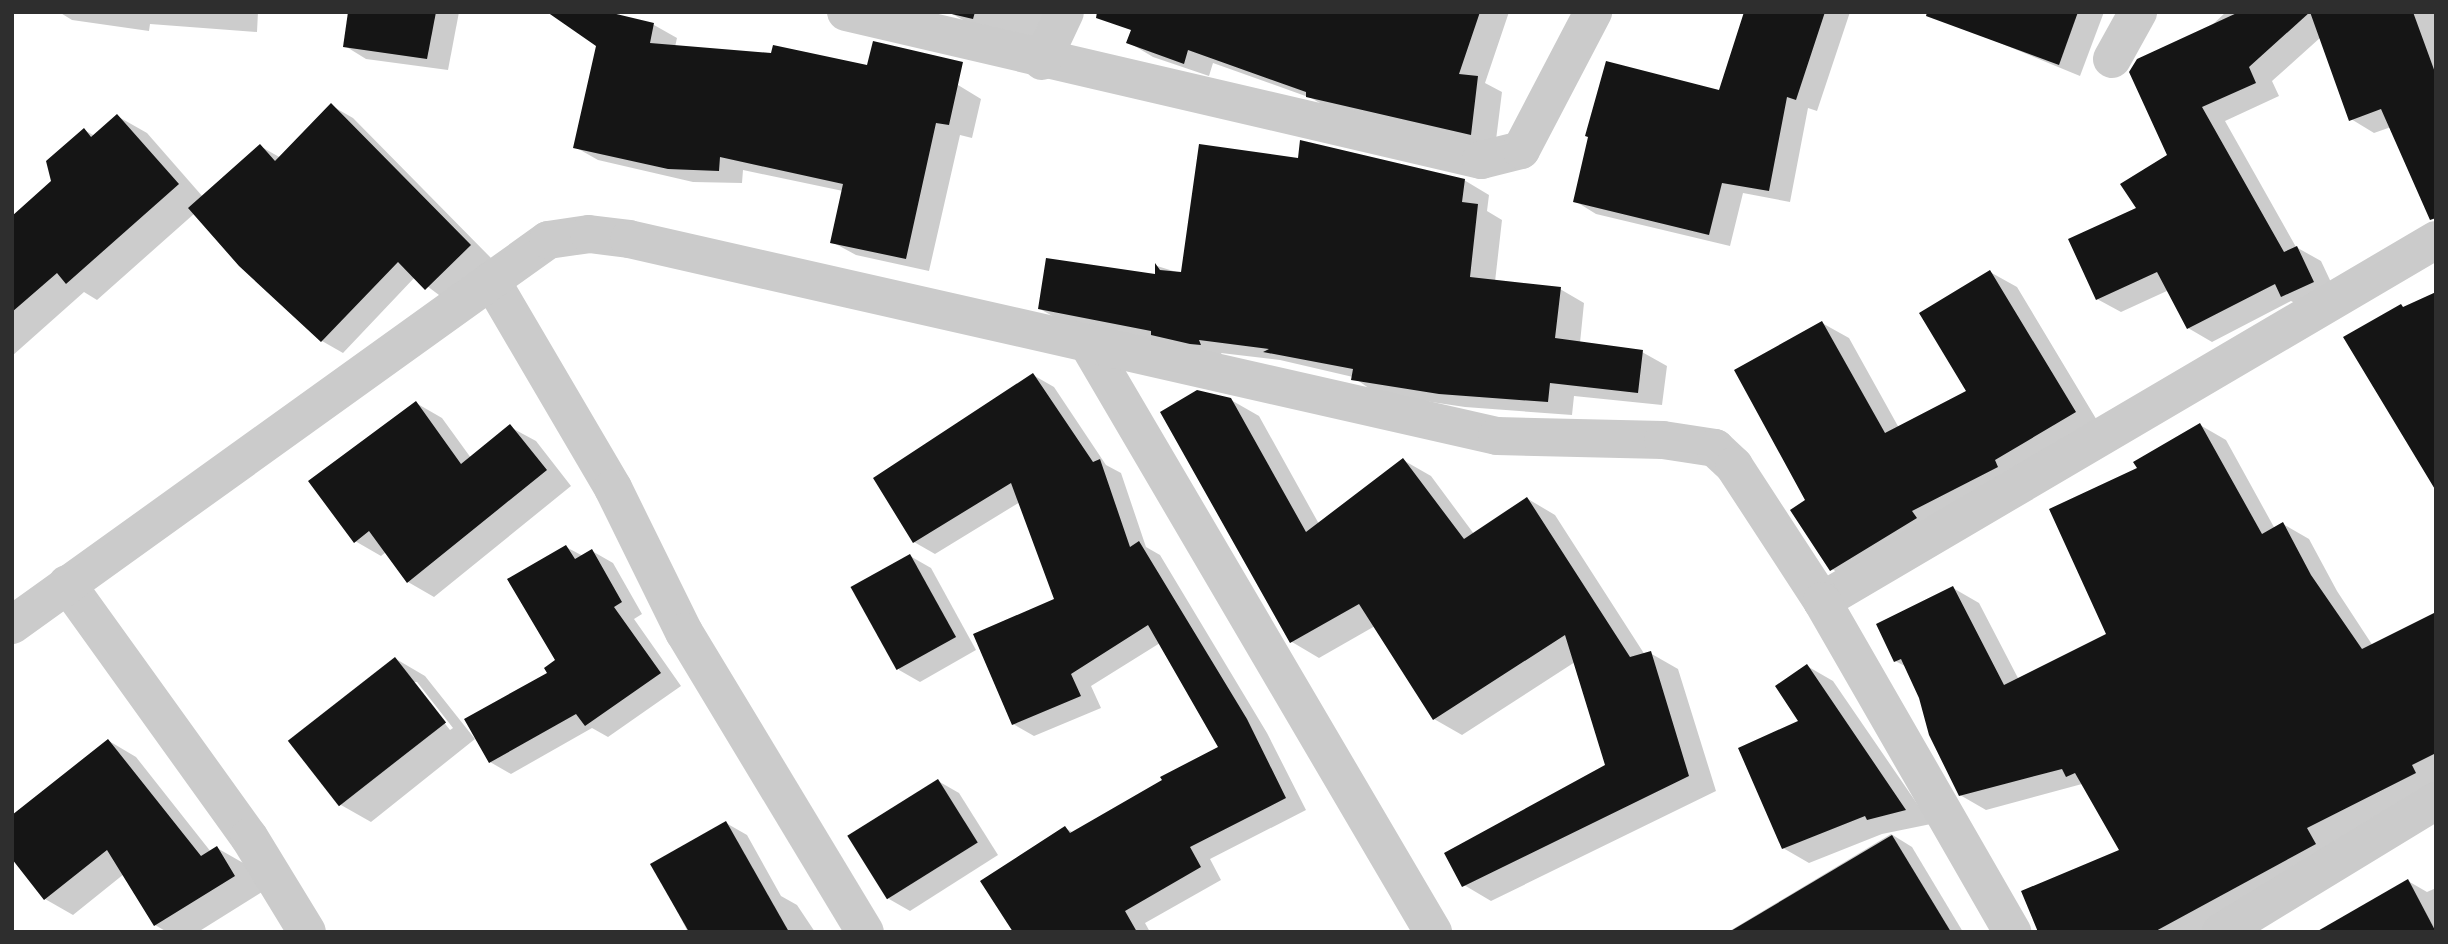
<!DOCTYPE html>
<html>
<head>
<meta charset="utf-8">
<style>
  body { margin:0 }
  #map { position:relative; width:2448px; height:944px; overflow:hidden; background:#fff; font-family:Roboto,sans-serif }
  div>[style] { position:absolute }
  .shadow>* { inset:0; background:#0003 }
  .building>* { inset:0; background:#151515; transform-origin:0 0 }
  .street>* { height:38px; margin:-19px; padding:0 19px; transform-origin:19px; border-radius:19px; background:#cbcbcb }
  span { translate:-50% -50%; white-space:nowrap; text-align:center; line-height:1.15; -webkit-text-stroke:7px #fff; paint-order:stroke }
  .frame { position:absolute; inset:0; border:14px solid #2e2e2e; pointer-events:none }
</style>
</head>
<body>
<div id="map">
  <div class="shadow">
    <i style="clip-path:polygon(59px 12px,258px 12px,257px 32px,150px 24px,149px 31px,72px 20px)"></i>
    <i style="clip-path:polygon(350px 12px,459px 12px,448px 70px,366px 59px,345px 46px)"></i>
    <i style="clip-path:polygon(600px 12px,654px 25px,677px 38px,675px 47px,958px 85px,981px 99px,972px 138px,960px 135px,929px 271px,856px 255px,832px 242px,843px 191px,743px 170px,742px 183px,693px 182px,598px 160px,575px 147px,598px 45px)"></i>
    <i style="clip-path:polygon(949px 12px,1054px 12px,1047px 42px,970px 24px)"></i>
    <i style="clip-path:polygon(1139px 12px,1509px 12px,1485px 83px,1502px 92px,1495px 148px,1332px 110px,1311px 98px,1213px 63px,1209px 76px,1153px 57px,1128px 42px)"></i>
    <i style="clip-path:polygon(1746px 12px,1850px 12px,1817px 111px,1808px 108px,1790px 202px,1743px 193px,1730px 246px,1596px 214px,1575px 201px,1720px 92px)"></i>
    <i style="clip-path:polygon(1997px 12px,2104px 12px,2080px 76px,1988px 38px)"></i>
    <i style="clip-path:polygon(2226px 12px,2436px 12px,2436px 214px,2391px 127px,2374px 133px,2351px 119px,2321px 37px,2272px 81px,2279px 96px,2225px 121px,2296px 247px,2321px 261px,2337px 295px,2306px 309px,2291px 301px,2212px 342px,2188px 328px,2169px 290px,2121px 312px,2097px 299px,2169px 156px,2210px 27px)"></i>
    <i style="clip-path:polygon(332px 106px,353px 118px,491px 258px,447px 301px,415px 277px,343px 353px,322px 341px,240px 265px,195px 213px,97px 300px,84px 292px,12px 356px,12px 227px,53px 182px,84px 130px,95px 136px,117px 116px,147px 133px,203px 197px,260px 146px,281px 158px)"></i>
    <i style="clip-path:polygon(1464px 180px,1489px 195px,1487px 211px,1502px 220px,1495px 282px,1560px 289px,1584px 303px,1580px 343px,1642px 352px,1667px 366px,1662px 405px,1574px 396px,1572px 415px,1465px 407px,1377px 394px,1353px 377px,1280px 360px,1221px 353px,1224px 358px,1065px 323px,1040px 309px,1156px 276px,1157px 266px,1183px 274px)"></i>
    <i style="clip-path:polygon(1990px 272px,2017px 287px,2101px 427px,1858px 585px,1832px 569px,1807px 500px,1822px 323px,1849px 338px,1899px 428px,1968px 392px)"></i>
    <i style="clip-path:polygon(1033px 375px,1054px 387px,1106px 465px,1121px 473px,1146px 547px,1160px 555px,1267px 733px,1306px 810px,1210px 859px,1221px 880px,1145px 923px,1150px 932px,1015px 932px,1065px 828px,1074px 833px,1221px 748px,1160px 643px,1091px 686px,1101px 708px,1034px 736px,1013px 724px,1056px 600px,1020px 502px,935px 554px,914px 542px)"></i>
    <i style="clip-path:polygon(1231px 400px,1259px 416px,1319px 524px,1403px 460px,1431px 476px,1474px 534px,1528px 499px,1555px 515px,1645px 655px,1650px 653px,1678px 669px,1716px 791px,1491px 901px,1464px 885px,1607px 766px,1575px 662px,1462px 735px,1434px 719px,1375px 626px,1319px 658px,1292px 642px)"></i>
    <i style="clip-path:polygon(416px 403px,442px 418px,471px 458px,510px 427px,536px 441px,571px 486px,434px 597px,408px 582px,386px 552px,381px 556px,355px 541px)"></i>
    <i style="clip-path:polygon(2200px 425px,2226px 440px,2275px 529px,2283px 524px,2309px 539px,2337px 591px,2373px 646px,2436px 614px,2436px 790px,2206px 932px,2040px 932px,2121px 851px,2082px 784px,1986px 810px,1960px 795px,1907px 667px,1895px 661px,1953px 588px,1979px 603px,2019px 680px,2108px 635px,2139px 469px)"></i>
    <i style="clip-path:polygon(566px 547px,583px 556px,592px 551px,613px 563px,642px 614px,634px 619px,681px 686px,608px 737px,592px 728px,511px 774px,490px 762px,557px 661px)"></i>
    <i style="clip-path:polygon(910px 556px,931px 568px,976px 650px,920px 682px,899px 670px)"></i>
    <i style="clip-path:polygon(evenodd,396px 659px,425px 676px,475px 739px,371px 822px,341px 805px,396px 659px,412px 682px,417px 682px,453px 728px,450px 730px,412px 682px)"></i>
    <i style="clip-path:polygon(1807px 666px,1833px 681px,1931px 824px,1882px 834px,1809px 863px,1783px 848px)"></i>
    <i style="clip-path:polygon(109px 741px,136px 757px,211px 852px,217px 848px,245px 864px,262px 892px,198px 932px,167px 932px,155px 925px,124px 874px,73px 915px,45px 899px,12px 856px)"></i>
    <i style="clip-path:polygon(938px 781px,959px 793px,998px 855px,910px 911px,889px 899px)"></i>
    <i style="clip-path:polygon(726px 823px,747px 835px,781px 896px,797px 905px,815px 932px,688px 932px,653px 865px)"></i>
    <i style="clip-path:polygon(1891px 834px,1912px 847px,1963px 932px,1728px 932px)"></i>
    <i style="clip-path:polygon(2408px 881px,2427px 892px,2436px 888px,2436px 932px)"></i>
  </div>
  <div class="building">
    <i style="clip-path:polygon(348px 12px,436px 12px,427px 59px,343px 47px)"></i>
    <i style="clip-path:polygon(547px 12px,608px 12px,654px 23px,650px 43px,771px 53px,773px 45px,867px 65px,873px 41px,963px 62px,949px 125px,936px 123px,906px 259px,830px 243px,843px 184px,720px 157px,719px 171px,668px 169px,573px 148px,596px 46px)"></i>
    <i style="clip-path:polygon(943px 12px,975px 12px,973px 19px)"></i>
    <i style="clip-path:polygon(1097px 12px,1480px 12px,1459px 74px,1478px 76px,1471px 135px,1306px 97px,1306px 92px,1188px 50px,1184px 64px,1126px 43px,1131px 30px,1096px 18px)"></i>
    <i style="clip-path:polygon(1744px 12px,1825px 12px,1796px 100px,1787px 97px,1769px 191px,1722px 183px,1709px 235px,1573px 202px,1588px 137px,1585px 136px,1606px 61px,1719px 90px)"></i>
    <i style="clip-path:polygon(1927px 12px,2078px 12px,2059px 65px,1926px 16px)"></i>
    <i style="clip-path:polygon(2239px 12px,2413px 12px,2436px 75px,2436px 218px,2430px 220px,2381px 109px,2349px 121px,2310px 12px,2249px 67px,2256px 83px,2202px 107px,2284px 252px,2297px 246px,2314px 282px,2281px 297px,2275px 284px,2187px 329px,2157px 272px,2096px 300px,2068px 239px,2136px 208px,2120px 184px,2167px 155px,2129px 72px,2137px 59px)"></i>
    <i style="clip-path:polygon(331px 103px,471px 245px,425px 290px,398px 262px,321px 342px,239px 266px,188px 208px,260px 144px,275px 161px)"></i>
    <i style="clip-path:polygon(117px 114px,179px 184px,66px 284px,57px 273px,12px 312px,12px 216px,51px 181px,46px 161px,84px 128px,91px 137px)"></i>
    <i style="clip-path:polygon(1300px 140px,1465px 179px,1462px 202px,1478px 204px,1470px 277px,1561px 287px,1555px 338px,1643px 350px,1638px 393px,1550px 383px,1548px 402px,1439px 394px,1351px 380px,1353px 369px,1263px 352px,1269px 349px,1199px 340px,1201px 345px,1190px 344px,1151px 335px,1151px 331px,1038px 309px,1046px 258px,1155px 274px,1155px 263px,1160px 270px,1181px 272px,1199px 144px,1298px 158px)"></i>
    <i style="clip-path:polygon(1990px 270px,2076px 412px,1995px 460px,1998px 467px,1912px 511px,1917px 518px,1830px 571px,1790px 510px,1805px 500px,1734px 370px,1822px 321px,1885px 433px,1966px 391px,1919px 313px)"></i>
    <i style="clip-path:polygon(2436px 292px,2436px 491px,2343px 337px,2401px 304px,2403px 307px)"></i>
    <i style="clip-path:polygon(1033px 373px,1093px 462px,1100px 459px,1130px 547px,1139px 541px,1247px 719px,1286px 798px,1190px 847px,1201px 867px,1125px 911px,1137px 932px,1013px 932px,980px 881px,1065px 826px,1070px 833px,1162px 780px,1160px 777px,1218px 747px,1148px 625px,1071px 674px,1081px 696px,1012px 725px,973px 634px,1054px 599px,1011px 483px,913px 543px,873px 478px)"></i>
    <i style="clip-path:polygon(1197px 390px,1231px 398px,1306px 532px,1403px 458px,1464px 539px,1527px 497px,1630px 657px,1651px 651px,1689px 776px,1462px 887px,1444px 853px,1605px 765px,1565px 635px,1433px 720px,1359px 604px,1290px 643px,1160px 412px)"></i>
    <i style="clip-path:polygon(416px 401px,461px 464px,510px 424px,547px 470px,407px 583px,369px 531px,354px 543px,308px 481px)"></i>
    <i style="clip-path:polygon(2200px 423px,2262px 534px,2283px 522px,2311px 575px,2362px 649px,2436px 612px,2436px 753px,2412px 765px,2416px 773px,2307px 828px,2316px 844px,2154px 932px,2038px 932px,2021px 891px,2119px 850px,2075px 773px,2066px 777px,2062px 769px,1959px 796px,1929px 735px,1919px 698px,1901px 659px,1894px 662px,1876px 624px,1953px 586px,2004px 685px,2106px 634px,2049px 509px,2137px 468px,2133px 462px)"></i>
    <i style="clip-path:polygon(566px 545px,575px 559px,592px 549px,622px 602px,614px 607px,661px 673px,585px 726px,576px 714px,489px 763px,464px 719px,547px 673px,544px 668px,555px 660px,507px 579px)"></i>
    <i style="left:910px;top:554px;width:95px;height:68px;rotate:61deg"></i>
    <i style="left:395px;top:657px;width:83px;height:136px;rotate:52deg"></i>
    <i style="clip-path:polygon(1807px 664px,1906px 810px,1867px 820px,1865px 816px,1782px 849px,1738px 748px,1798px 721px,1775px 686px)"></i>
    <i style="clip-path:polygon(108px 739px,201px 856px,217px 846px,235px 876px,154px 926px,107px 850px,44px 900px,12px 859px,12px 815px)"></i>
    <i style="left:938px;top:779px;width:75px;height:107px;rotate:58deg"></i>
    <i style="clip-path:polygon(726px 821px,789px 932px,689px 932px,650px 864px)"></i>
    <i style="clip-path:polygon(1892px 835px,1951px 932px,1729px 932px)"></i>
    <i style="clip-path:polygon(2408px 879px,2436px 932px,2316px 932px)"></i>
  </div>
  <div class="street">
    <i style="left:846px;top:12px;width:652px;rotate:13.12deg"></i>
    <i style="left:1481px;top:160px;width:41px;rotate:-14deg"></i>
    <i style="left:1521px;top:150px;width:156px;rotate:-62.4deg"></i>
    <i style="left:2112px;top:59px;width:54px;rotate:-61deg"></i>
    <i style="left:1042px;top:61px;width:54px;rotate:-64.9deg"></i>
    <i style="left:491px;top:280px;width:241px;rotate:59.6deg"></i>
    <i style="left:613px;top:488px;width:161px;rotate:63.8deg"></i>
    <i style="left:684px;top:632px;width:350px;rotate:58.9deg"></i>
    <i style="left:1088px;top:344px;width:682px;rotate:59.6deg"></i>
    <i style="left:67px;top:584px;width:312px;rotate:54.3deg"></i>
    <i style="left:249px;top:837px;width:111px;rotate:58.6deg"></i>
    <i style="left:1822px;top:601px;width:712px;rotate:-30.45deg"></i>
    <i style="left:12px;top:625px;width:660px;rotate:-35.69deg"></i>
    <i style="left:548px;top:240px;width:41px;rotate:-8.3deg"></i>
    <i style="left:589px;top:234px;width:40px;rotate:7.1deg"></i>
    <i style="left:629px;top:239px;width:890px;rotate:12.79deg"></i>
    <i style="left:1497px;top:436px;width:166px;rotate:1.4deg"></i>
    <i style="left:1663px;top:440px;width:53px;rotate:8.7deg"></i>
    <i style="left:1715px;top:448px;width:26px;rotate:43deg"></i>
    <i style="left:1734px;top:466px;width:161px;rotate:56.9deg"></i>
    <i style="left:1822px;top:601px;width:382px;rotate:60.1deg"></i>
    <i style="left:2221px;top:932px;width:252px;rotate:-31.4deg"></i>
  </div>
  <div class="frame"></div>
</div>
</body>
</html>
